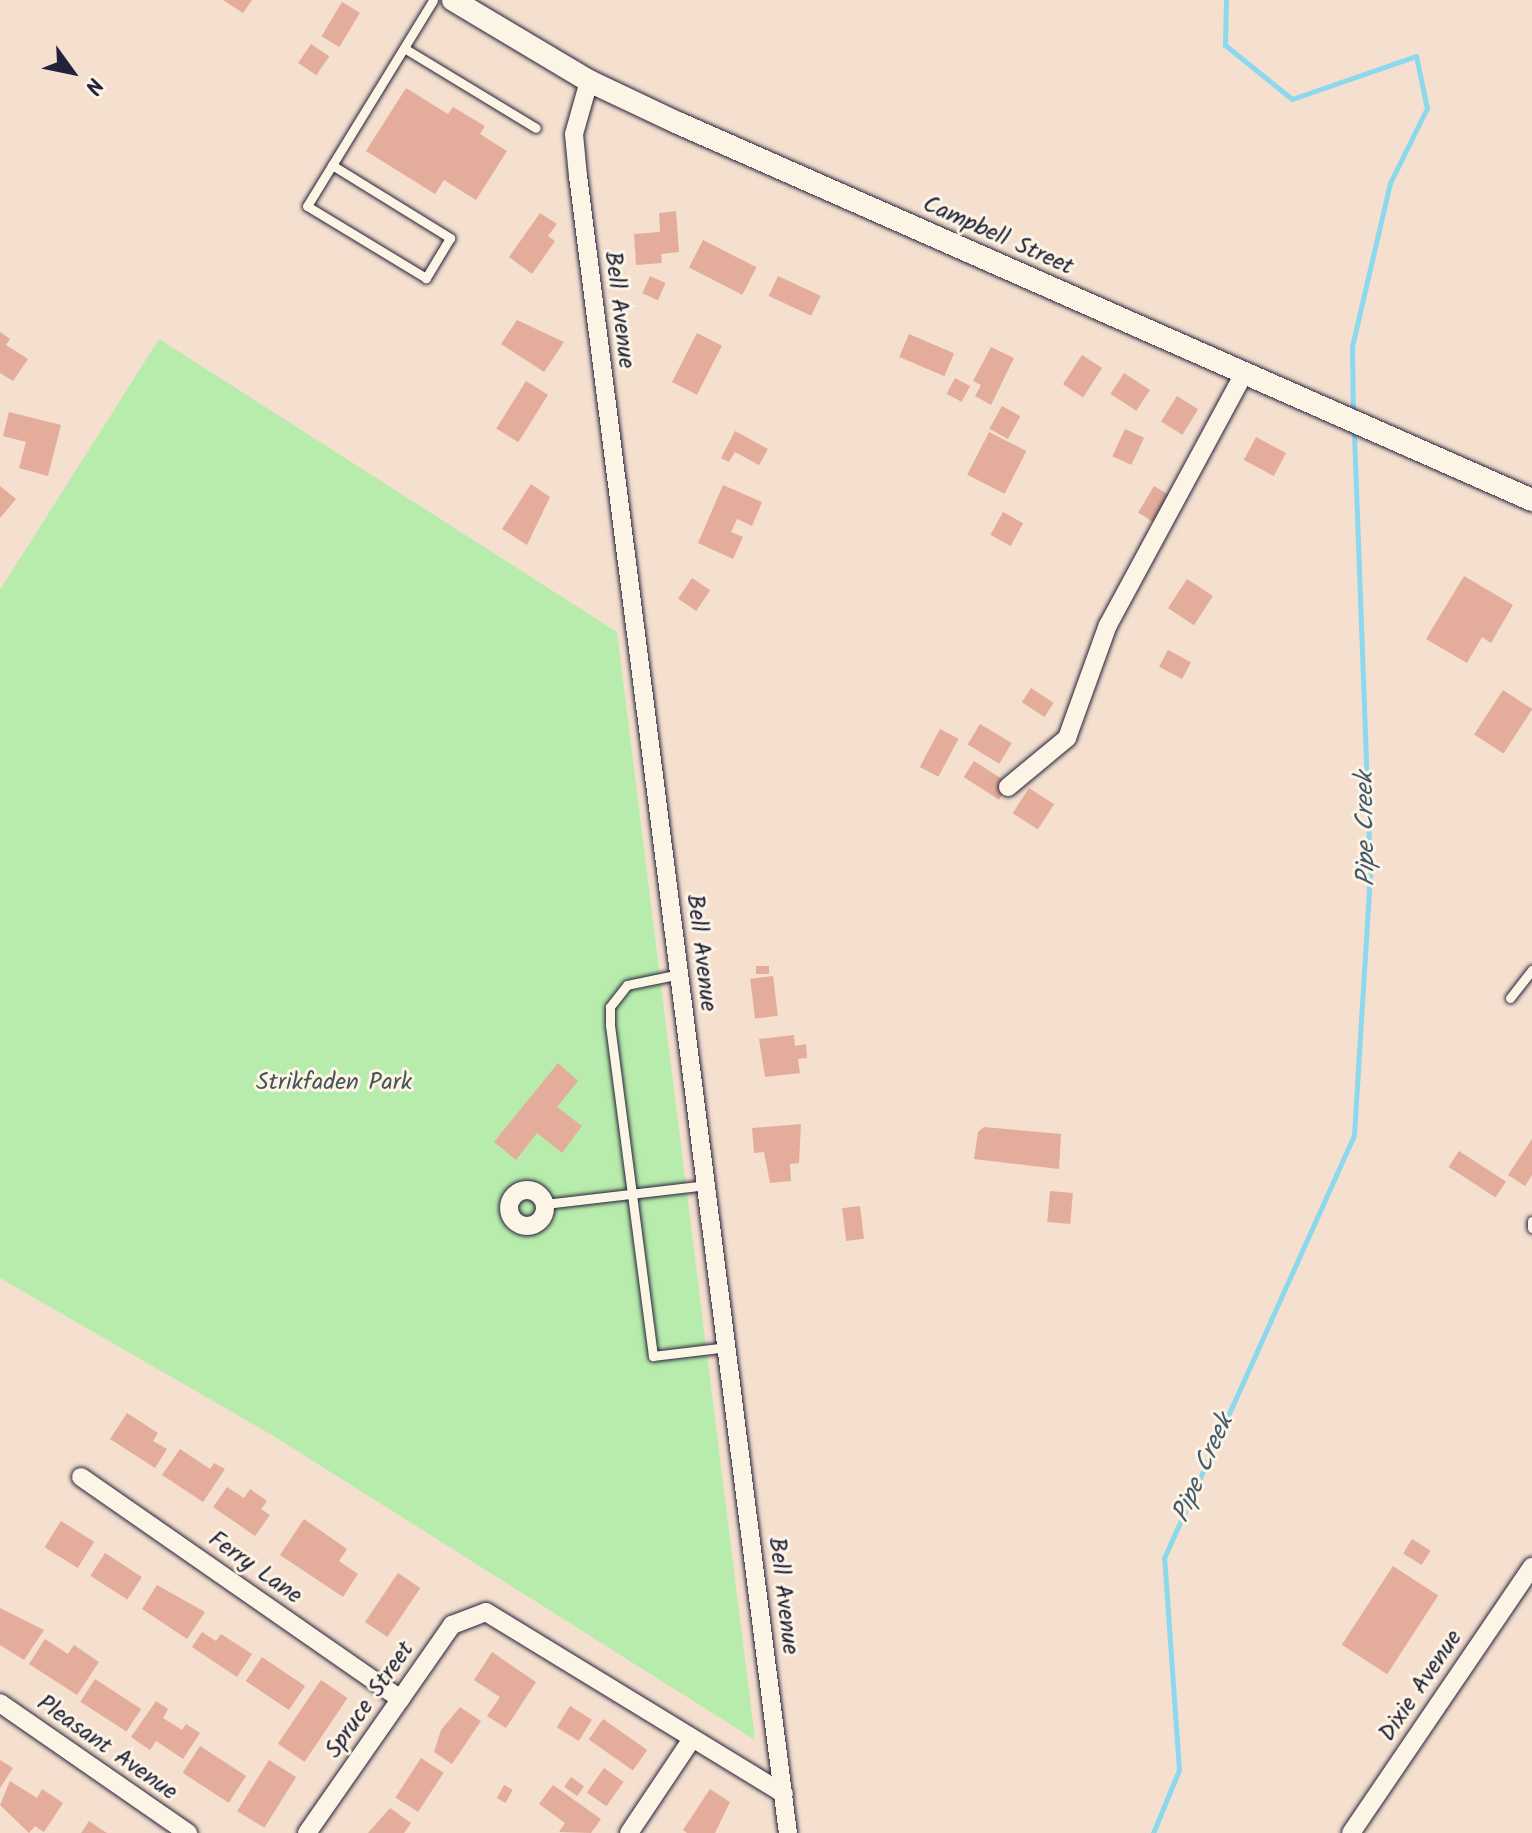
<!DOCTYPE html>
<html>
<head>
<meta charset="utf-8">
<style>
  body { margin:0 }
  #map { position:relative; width:1532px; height:1833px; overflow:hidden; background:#f5dfcf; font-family:Kalam,sans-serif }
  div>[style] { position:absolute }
  .green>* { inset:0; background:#b8ecac }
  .stream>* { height:5px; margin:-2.5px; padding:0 2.5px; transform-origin:2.5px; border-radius:2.5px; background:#8cd8ec }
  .building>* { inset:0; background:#e4ad9b; transform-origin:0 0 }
  .roads { filter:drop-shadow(0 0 2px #22223b) drop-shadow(0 0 2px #22223b) }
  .service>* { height:9px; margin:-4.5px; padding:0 4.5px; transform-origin:4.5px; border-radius:4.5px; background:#fcf5e5 }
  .minor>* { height:18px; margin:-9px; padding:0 9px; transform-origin:9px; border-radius:9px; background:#fcf5e5 }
  .minor>.ring { margin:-9px; padding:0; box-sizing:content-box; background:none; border:18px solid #fcf5e5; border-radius:50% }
  .tertiary>* { height:22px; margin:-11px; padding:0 11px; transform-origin:11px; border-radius:11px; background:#fcf5e5 }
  span { translate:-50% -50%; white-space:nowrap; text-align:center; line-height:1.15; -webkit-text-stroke:6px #fcf5e5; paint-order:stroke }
  .street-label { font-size:24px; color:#22223b }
  .park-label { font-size:24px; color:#485457 }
  .water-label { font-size:26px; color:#425970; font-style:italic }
  .north { position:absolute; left:32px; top:32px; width:80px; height:80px; -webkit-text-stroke:6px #fcf5e5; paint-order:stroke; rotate:123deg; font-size:22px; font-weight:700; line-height:32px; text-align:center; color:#22223b }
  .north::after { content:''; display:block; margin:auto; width:28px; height:36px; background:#22223b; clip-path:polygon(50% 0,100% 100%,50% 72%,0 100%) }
</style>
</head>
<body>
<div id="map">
  <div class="green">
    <i style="clip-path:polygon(159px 339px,617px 632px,755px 1740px,272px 1435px,0 1278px,0 590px)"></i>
  </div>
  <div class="stream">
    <i style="left:1226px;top:0;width:45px;rotate:91.3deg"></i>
    <i style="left:1225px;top:45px;width:86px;rotate:38.9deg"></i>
    <i style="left:1292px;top:99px;width:131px;rotate:-19.1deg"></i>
    <i style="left:1416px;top:56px;width:53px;rotate:78.1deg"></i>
    <i style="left:1427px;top:108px;width:84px;rotate:116.3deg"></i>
    <i style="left:1390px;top:183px;width:167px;rotate:103.1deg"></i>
    <i style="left:1352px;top:346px;width:68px;rotate:89.2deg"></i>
    <i style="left:1153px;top:1833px;width:68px;rotate:-67.6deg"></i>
    <i style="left:1179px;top:1770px;width:213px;rotate:-94deg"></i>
    <i style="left:1164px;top:1558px;width:464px;rotate:-65.8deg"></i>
    <i style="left:1354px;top:1135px;width:265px;rotate:-86.5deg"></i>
    <i style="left:1370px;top:870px;width:442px;rotate:-92.1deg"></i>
  </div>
  <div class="building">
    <i style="clip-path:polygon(223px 0,252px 0,243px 13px)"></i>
    <i style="left:342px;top:2px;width:21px;height:40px;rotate:31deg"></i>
    <i style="left:311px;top:44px;width:22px;height:23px;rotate:34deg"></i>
    <i style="clip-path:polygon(406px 88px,448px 114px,453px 107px,485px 126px,480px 134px,507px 151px,476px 200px,444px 180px,435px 194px,366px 151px)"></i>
    <i style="clip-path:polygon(676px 211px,679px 252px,661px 254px,662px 263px,636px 265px,634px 234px,660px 232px,659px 213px)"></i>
    <i style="clip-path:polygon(540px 213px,557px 224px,548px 236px,555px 241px,532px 274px,509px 257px)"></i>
    <i style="left:703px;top:240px;width:60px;height:31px;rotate:27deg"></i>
    <i style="left:650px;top:276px;width:17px;height:19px;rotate:24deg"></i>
    <i style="left:778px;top:276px;width:47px;height:22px;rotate:25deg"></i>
    <i style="clip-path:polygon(517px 320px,564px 342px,544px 372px,501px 344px)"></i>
    <i style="clip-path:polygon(0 332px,10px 339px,6px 345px,28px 359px,13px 381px,0 373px)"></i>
    <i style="left:697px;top:333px;width:28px;height:55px;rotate:27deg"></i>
    <i style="left:909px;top:334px;width:49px;height:25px;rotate:23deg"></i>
    <i style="clip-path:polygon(991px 347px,1014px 358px,991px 405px,975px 396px,981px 385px,973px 381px)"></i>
    <i style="left:1082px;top:355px;width:24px;height:35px;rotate:33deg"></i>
    <i style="left:1124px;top:373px;width:31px;height:25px;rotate:33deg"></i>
    <i style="left:955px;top:378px;width:17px;height:18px;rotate:28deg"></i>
    <i style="left:526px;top:381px;width:26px;height:56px;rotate:32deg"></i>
    <i style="left:1177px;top:396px;width:25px;height:30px;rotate:32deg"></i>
    <i style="left:1002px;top:406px;width:21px;height:26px;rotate:29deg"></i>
    <i style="clip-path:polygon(9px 412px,61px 425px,48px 476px,19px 468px,26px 442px,3px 436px)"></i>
    <i style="left:1125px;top:429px;width:21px;height:30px;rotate:25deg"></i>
    <i style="clip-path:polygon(735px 431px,768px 449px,759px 465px,735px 452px,729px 462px,721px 458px)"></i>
    <i style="left:989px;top:432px;width:42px;height:48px;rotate:27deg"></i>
    <i style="left:1256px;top:437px;width:34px;height:26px;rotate:28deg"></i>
    <i style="clip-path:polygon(531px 484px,550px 497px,527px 545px,502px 529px)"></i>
    <i style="clip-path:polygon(723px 485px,762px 502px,752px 526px,737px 519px,731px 532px,743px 537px,733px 559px,698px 543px)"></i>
    <i style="clip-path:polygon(0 486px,16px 499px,0 518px)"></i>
    <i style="left:1154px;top:486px;width:21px;height:31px;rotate:31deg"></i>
    <i style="left:1003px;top:512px;width:23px;height:26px;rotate:29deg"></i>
    <i style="clip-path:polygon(1464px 576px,1513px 605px,1491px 643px,1482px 637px,1467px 663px,1426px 639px)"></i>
    <i style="left:692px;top:578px;width:22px;height:25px;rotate:34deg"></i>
    <i style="left:1187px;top:579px;width:31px;height:35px;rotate:33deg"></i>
    <i style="left:1168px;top:650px;width:26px;height:19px;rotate:28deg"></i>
    <i style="left:1031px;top:688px;width:27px;height:17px;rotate:33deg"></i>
    <i style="left:1503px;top:690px;width:35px;height:53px;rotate:33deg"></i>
    <i style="left:980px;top:724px;width:37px;height:24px;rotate:31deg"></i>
    <i style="left:940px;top:729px;width:21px;height:43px;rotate:28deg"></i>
    <i style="left:974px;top:761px;width:42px;height:19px;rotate:33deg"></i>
    <i style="left:1029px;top:788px;width:30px;height:30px;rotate:33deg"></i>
    <i style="left:769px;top:966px;width:8px;height:13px;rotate:90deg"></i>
    <i style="left:773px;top:976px;width:40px;height:23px;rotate:83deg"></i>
    <i style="clip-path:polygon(794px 1035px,795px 1046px,806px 1044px,807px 1058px,798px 1059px,800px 1073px,765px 1077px,759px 1039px)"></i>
    <i style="clip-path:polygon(558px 1063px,578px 1081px,557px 1107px,582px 1126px,562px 1153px,537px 1133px,516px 1160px,494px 1142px)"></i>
    <i style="clip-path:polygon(801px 1124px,799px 1163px,790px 1164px,791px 1181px,770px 1183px,764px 1152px,754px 1153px,752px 1128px)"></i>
    <i style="clip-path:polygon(984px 1127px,1061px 1134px,1059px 1169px,974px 1159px,978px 1132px)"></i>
    <i style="clip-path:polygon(1532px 1139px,1532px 1175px,1525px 1186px,1508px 1175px)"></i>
    <i style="left:1459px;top:1151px;width:56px;height:19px;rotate:33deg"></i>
    <i style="left:1050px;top:1191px;width:23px;height:31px;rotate:5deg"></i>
    <i style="left:860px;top:1206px;width:33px;height:18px;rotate:83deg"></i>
    <i style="clip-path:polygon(127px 1413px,158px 1433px,153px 1441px,167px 1449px,155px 1468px,110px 1439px)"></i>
    <i style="clip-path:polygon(180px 1449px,210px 1469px,214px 1463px,225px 1469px,203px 1502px,162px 1475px)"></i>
    <i style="clip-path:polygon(227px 1487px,244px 1498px,250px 1489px,267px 1501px,261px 1509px,270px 1515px,255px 1536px,213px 1507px)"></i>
    <i style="clip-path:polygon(304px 1519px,347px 1549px,339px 1561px,358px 1574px,343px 1597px,280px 1555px)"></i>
    <i style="left:61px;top:1521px;width:39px;height:31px;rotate:32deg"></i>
    <i style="left:1412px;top:1539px;width:22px;height:17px;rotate:32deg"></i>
    <i style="left:105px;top:1553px;width:44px;height:27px;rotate:33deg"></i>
    <i style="left:1393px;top:1566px;width:54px;height:94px;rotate:33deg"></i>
    <i style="left:398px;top:1573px;width:27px;height:59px;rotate:34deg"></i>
    <i style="clip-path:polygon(157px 1585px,205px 1612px,187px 1639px,142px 1609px)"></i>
    <i style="clip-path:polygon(0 1608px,44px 1630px,24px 1660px,0 1645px)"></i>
    <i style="clip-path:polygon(202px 1632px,216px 1641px,221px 1634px,252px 1654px,237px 1677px,192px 1647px)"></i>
    <i style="clip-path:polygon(45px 1639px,68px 1654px,74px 1645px,99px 1662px,77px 1695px,29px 1664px)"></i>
    <i style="clip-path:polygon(492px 1652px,536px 1682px,506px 1728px,487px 1716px,500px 1697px,474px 1680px)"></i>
    <i style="left:262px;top:1657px;width:52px;height:29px;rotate:34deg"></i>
    <i style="left:95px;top:1679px;width:55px;height:27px;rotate:33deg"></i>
    <i style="left:321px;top:1680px;width:32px;height:77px;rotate:34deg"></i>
    <i style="clip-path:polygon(156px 1701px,168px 1709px,163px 1718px,182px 1730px,186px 1724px,200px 1733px,183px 1759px,156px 1741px,150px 1750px,131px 1737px)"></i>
    <i style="left:570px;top:1706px;width:26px;height:25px;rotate:32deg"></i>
    <i style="clip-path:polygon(460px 1707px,481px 1721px,452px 1764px,434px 1752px,441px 1730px)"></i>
    <i style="left:603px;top:1719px;width:54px;height:25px;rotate:35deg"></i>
    <i style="left:200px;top:1746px;width:55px;height:32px;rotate:33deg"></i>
    <i style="left:421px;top:1758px;width:27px;height:47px;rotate:33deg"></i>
    <i style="clip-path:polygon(0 1760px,13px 1768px,0 1788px)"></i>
    <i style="left:269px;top:1760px;width:32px;height:60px;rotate:32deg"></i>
    <i style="left:604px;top:1768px;width:24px;height:30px;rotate:35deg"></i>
    <i style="left:571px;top:1777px;width:16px;height:12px;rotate:35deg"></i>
    <i style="clip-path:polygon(10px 1781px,37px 1798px,42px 1789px,63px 1803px,44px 1832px,35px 1826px,29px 1833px,0 1805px)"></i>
    <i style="left:504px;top:1785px;width:10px;height:15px;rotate:29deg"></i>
    <i style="clip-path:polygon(553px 1785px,601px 1819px,591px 1833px,559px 1832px,565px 1823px,539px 1804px)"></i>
    <i style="clip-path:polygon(710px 1789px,730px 1802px,715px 1833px,687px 1833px,683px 1830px)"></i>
    <i style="clip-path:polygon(390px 1808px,411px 1823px,404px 1833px,368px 1833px)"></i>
    <i style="clip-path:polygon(89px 1821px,107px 1833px,81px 1833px)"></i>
  </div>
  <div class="roads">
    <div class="service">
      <i style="left:404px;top:48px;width:154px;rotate:31.2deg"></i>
      <i style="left:332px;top:165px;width:139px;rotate:31.7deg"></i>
      <i style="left:450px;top:238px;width:47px;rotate:121deg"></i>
      <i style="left:426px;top:278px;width:139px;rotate:-148.8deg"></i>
      <i style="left:307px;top:206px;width:241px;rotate:-58.5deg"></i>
      <i style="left:680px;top:974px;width:54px;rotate:168.3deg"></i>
      <i style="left:627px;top:985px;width:28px;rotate:128deg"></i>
      <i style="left:610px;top:1007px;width:18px;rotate:90deg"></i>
      <i style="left:610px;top:1025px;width:334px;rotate:82.6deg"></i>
      <i style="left:653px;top:1356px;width:75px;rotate:-6.9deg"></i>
      <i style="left:1510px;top:998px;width:36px;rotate:-52deg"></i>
      <i style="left:545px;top:1204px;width:163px;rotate:-6.7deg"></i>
      <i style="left:1532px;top:1221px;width:7px;rotate:90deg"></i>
    </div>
    <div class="minor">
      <i style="left:589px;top:81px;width:55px;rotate:105.8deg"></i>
      <i style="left:574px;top:134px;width:42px;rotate:84.6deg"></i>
      <i style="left:578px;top:176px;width:1670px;rotate:82.78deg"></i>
      <i style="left:1008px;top:787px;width:77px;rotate:-39.7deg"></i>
      <i style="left:1067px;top:738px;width:120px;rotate:-70.1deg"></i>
      <i style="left:1108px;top:625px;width:286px;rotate:-61.6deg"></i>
      <i class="ring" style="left:509px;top:1190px;width:18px;height:18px"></i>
      <i style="left:81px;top:1477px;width:389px;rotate:34.8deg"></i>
      <i style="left:0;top:1703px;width:229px;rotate:34.7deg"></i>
      <i style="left:307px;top:1833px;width:254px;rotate:-55.1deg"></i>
      <i style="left:452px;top:1625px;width:36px;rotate:-21deg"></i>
      <i style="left:486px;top:1612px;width:349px;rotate:31.4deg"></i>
      <i style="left:629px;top:1833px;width:113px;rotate:-56.2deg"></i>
      <i style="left:1351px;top:1833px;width:322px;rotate:-55.8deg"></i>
    </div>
    <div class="tertiary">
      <i style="left:453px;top:0;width:158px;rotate:30.8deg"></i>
      <i style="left:589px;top:81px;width:98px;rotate:25.3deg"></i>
      <i style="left:678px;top:123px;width:934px;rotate:23.82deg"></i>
    </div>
  </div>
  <div class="street-label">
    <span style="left:998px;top:236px;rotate:24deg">Campbell Street</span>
    <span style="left:619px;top:310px;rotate:83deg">Bell Avenue</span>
    <span style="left:701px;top:953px;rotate:83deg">Bell Avenue</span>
    <span style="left:255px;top:1568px;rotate:35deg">Ferry Lane</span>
    <span style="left:783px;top:1596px;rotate:83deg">Bell Avenue</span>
    <span style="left:1421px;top:1686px;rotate:-56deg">Dixie Avenue</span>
    <span style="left:370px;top:1700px;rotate:-55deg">Spruce Street</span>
    <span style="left:107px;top:1748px;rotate:35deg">Pleasant Avenue</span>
  </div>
  <div class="park-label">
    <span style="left:334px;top:1083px">Strikfaden Park</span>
  </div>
  <div class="water-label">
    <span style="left:1367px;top:829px;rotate:-91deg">Pipe Creek</span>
    <span style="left:1204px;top:1469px;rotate:-66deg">Pipe Creek</span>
  </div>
  <div class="north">N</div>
</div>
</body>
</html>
